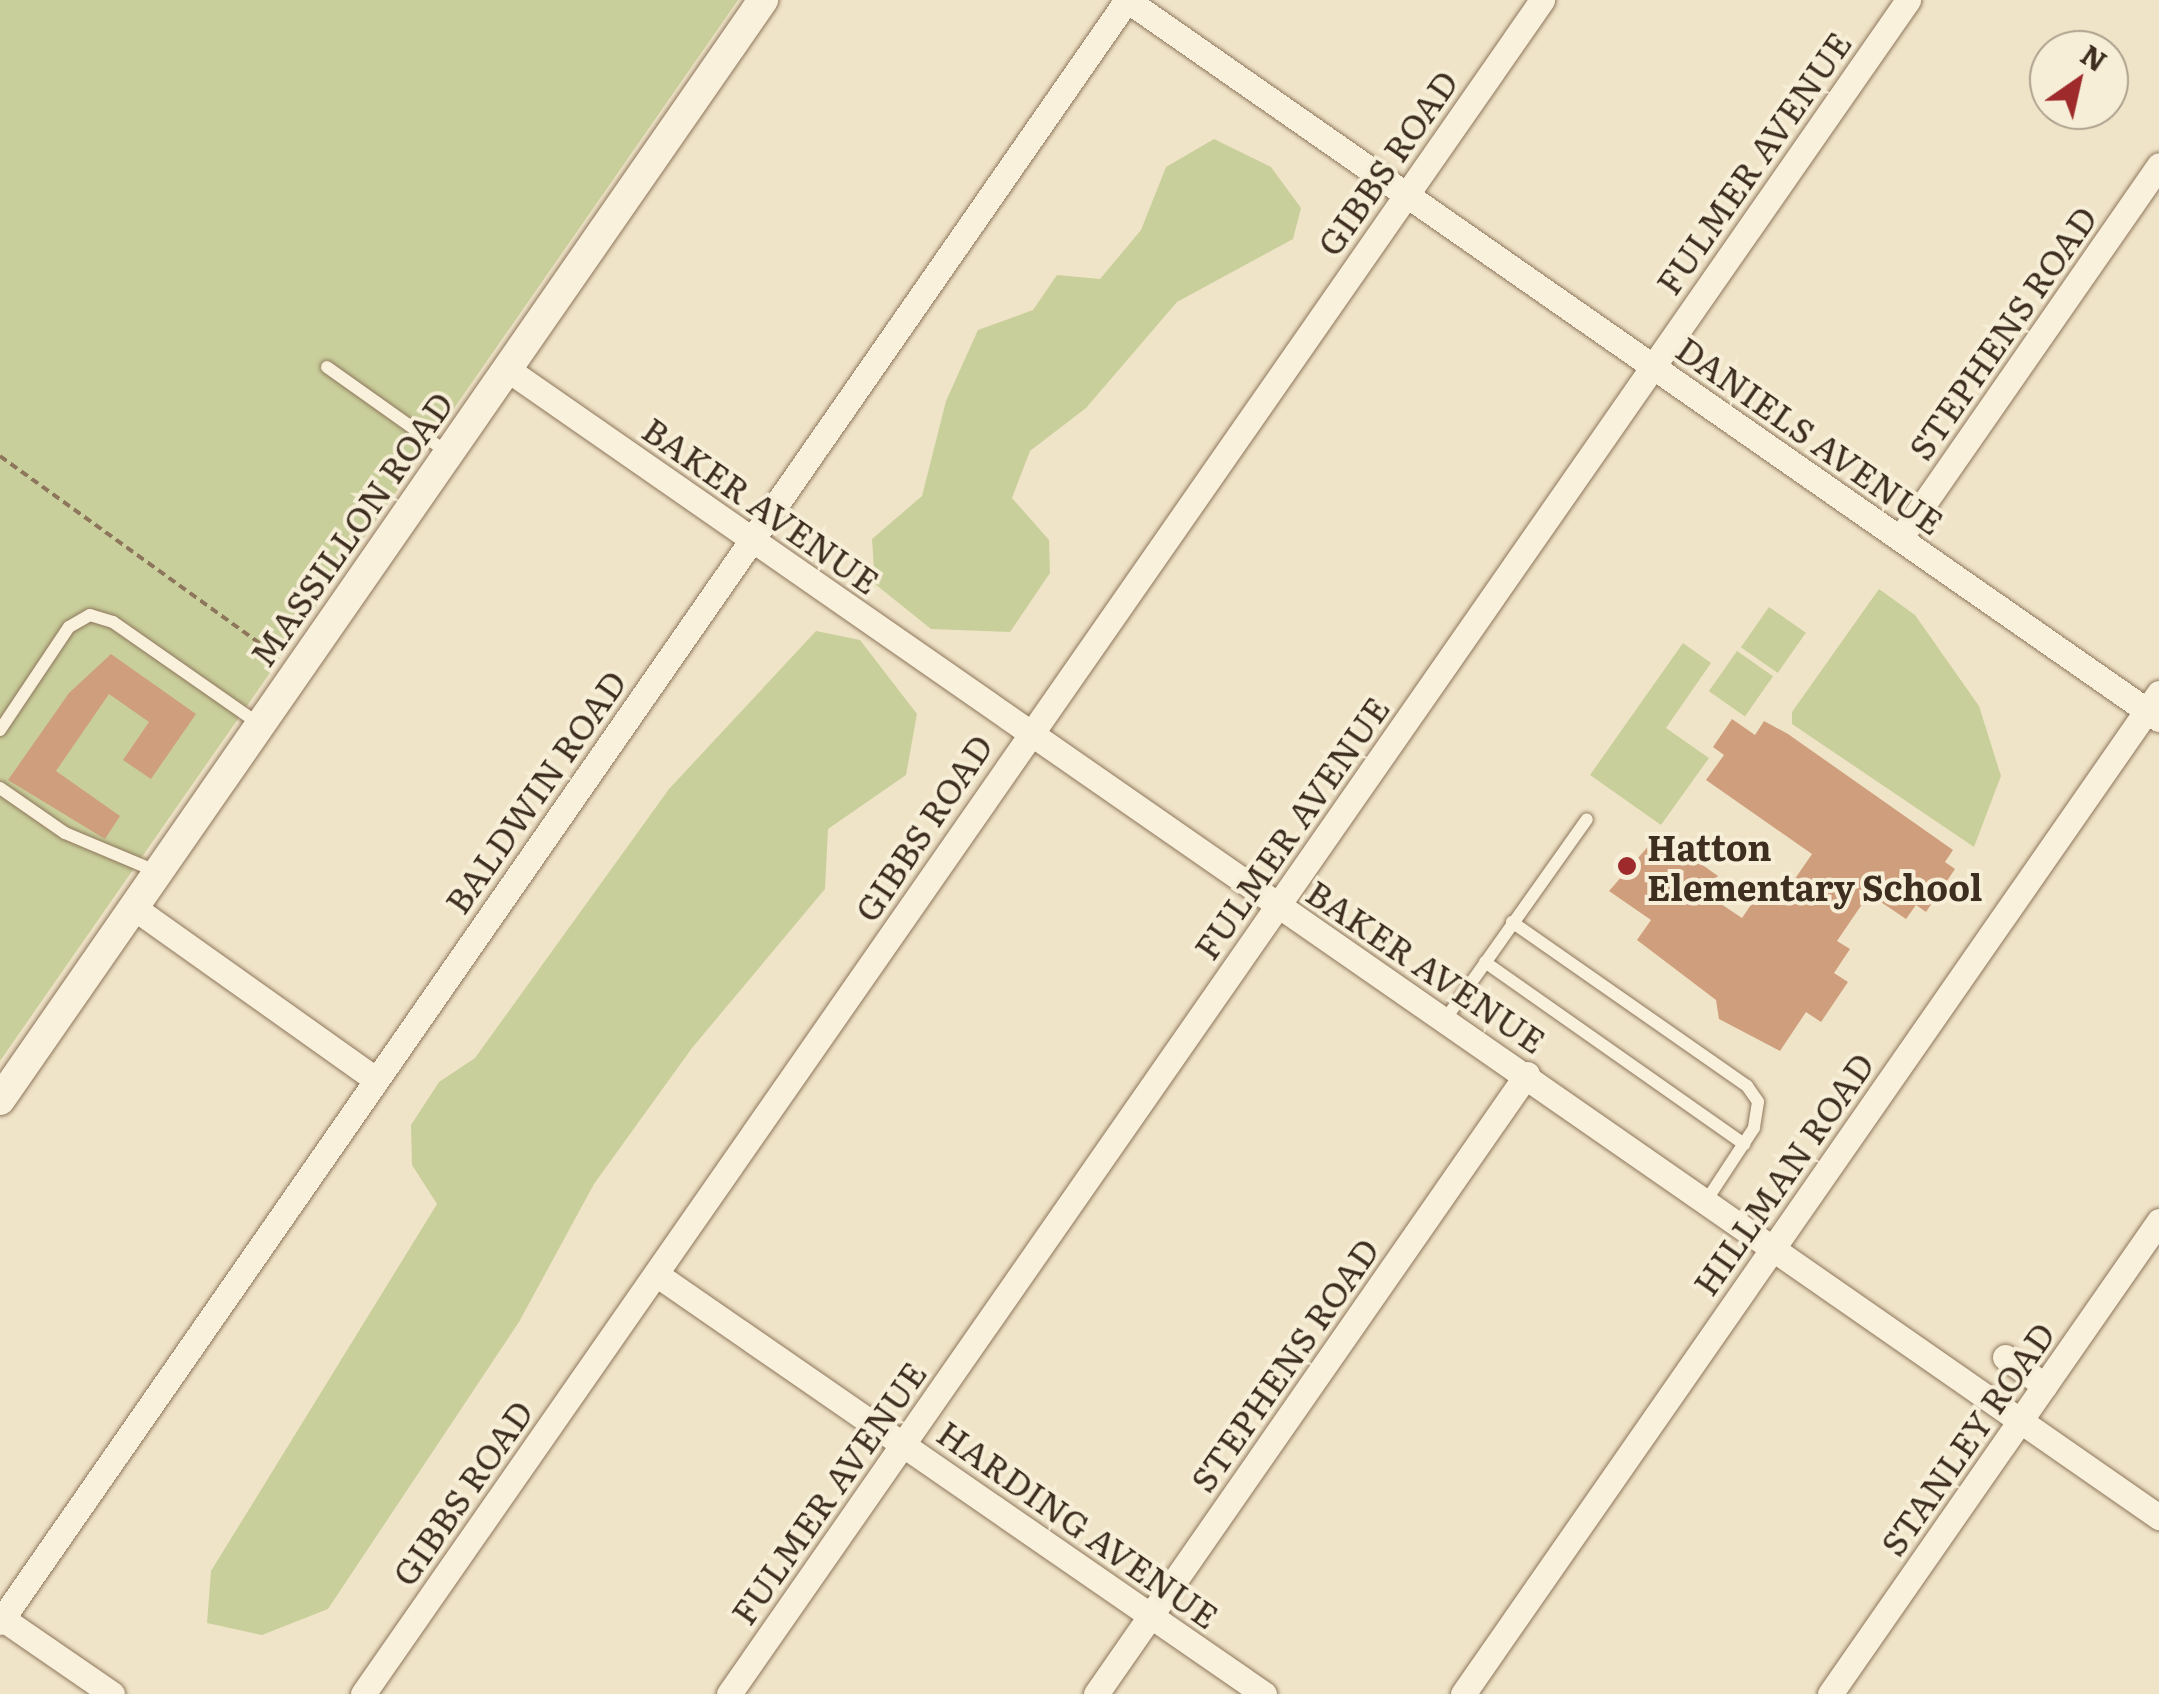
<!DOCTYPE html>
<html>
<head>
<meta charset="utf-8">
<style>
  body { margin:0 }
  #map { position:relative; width:2159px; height:1694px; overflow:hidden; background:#f0e4c8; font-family:Literata,serif }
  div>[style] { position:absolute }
  .green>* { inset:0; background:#c9cf9b; transform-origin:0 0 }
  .building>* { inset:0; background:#cf9f7d }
  .path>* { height:4px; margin-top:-2px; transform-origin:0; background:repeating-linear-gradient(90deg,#8d765c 0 8px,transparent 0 13px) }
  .roads { filter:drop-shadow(0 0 2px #8d765c) drop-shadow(0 0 2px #8d765c) }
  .service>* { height:12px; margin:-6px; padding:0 6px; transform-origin:6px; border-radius:6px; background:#faf1dc }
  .minor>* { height:25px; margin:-12.5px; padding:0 12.5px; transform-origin:12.5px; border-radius:12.5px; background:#faf1dc }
  .tertiary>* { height:30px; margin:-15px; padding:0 15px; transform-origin:15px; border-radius:15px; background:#faf1dc }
  .dots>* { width:28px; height:28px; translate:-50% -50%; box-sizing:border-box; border:5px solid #f7eed8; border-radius:50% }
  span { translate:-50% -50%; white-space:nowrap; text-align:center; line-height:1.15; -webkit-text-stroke:8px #f7eed8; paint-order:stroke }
  .street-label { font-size:35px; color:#3d2e20 }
  .poi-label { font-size:35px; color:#3d2e20; font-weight:700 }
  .left { translate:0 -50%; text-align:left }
  .north { position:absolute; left:2029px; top:30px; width:100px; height:100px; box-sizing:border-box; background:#f7eed8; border:2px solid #ada18e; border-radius:50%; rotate:34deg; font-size:28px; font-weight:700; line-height:40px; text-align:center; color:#3d2e20 }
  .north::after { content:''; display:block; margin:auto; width:35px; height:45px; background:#9e2a2b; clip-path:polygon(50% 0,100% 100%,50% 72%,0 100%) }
</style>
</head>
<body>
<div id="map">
  <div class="green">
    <i style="clip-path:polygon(0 0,738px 0,0 1061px)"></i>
    <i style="clip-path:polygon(1214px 139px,1271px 167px,1301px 208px,1293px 239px,1177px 302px,1086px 408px,1030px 451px,1012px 498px,1049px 540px,1050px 573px,1010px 632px,931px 629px,875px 584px,872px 539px,922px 496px,946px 401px,978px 330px,1033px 310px,1057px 275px,1100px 279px,1141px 230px,1166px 167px)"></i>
    <i style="clip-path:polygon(1879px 589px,1915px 615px,1979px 706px,2001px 776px,1974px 847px,1792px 724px,1792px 712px)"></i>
    <i style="left:1769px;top:607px;width:45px;height:49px;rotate:35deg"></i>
    <i style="clip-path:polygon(816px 631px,860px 640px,917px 714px,906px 775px,828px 829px,825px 889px,692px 1048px,594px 1184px,519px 1322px,328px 1609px,262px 1635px,207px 1623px,211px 1571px,437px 1204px,412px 1165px,411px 1125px,439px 1082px,475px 1058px,669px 789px)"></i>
    <i style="clip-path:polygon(1683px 643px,1711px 663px,1666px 728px,1709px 758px,1661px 825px,1590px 775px)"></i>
    <i style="left:1737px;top:651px;width:44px;height:49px;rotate:35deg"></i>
  </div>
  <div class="building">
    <i style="clip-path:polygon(111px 654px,196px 714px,151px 779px,123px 760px,149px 722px,109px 694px,56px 771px,120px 816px,105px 839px,8px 780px,69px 693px)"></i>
    <i style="clip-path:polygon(1732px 719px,1755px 735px,1764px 721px,1788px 734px,1953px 850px,1945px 862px,1955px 869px,1926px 912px,1916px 905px,1906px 919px,1869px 894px,1837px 941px,1850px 949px,1834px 973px,1848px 982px,1821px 1022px,1806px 1012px,1780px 1051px,1719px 1019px,1716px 1000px,1637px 940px,1651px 920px,1609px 891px,1659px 834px,1718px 876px,1706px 894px,1742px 918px,1761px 890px,1779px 902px,1812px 854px,1706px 780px,1724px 755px,1713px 747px)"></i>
  </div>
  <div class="path">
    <i style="left:0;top:456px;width:340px;rotate:35.8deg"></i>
  </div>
  <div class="roads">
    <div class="service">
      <i style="left:327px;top:367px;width:148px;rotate:35.4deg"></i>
      <i style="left:0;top:730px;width:124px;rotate:-56.2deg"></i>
      <i style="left:69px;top:627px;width:24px;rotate:-30deg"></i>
      <i style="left:90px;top:615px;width:24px;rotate:17deg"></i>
      <i style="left:113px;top:622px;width:178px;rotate:34.9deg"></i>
      <i style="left:0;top:788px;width:79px;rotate:34.7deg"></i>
      <i style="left:65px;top:833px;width:101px;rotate:22.8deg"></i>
      <i style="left:1512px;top:922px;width:287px;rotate:34.9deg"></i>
      <i style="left:1747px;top:1086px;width:19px;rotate:55deg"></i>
      <i style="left:1758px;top:1102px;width:26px;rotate:99deg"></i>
      <i style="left:1754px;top:1128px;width:87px;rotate:123.3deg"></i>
      <i style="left:1485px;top:962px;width:317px;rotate:35.1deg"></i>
      <i style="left:1444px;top:1021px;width:247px;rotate:-54.7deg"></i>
    </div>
    <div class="minor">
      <i style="left:507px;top:369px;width:2012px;rotate:34.8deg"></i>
      <i style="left:1900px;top:538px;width:454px;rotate:-55.2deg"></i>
      <i style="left:133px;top:907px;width:297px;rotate:35.4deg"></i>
      <i style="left:656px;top:1274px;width:739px;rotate:34.64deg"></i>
      <i style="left:2005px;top:1357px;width:49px;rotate:35.9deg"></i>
      <i style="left:0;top:1617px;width:136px;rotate:34.5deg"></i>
      <i style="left:0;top:1622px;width:1975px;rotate:-55.21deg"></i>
      <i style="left:1127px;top:0;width:1258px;rotate:34.87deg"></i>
      <i style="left:363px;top:1694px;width:2064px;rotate:-55.16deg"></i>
      <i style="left:729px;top:1694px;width:2064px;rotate:-55.16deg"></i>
      <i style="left:1096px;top:1694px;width:755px;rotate:-55.19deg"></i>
      <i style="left:1463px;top:1694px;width:1219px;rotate:-55.19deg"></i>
      <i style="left:1830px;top:1694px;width:576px;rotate:-55.18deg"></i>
    </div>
    <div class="tertiary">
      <i style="left:0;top:1100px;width:1339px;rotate:-55.25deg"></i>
    </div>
  </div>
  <div class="dots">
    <i style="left:1627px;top:866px;background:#9e2a2b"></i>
  </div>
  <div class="street-label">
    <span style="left:1386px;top:162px;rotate:-55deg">GIBBS ROAD</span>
    <span style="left:1752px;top:162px;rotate:-55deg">FULMER AVENUE</span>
    <span style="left:2001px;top:332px;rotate:-55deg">STEPHENS ROAD</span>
    <span style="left:1811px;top:434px;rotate:35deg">DANIELS AVENUE</span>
    <span style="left:762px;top:504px;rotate:35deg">BAKER AVENUE</span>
    <span style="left:350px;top:528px;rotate:-55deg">MASSILLON ROAD</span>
    <span style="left:534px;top:791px;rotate:-55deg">BALDWIN ROAD</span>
    <span style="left:922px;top:827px;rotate:-56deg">GIBBS ROAD</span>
    <span style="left:1290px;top:827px;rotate:-55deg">FULMER AVENUE</span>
    <span style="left:1427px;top:965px;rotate:34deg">BAKER AVENUE</span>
    <span style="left:1782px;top:1173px;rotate:-55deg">HILLMAN ROAD</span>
    <span style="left:1283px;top:1364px;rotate:-55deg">STEPHENS ROAD</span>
    <span style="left:1966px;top:1438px;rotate:-55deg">STANLEY ROAD</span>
    <span style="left:461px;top:1492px;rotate:-55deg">GIBBS ROAD</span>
    <span style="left:827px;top:1492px;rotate:-55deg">FULMER AVENUE</span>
    <span style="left:1079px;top:1523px;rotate:35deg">HARDING AVENUE</span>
  </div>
  <div class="poi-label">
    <span class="left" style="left:1647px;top:866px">Hatton<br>Elementary School</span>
  </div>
  <div class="north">N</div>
</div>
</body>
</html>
